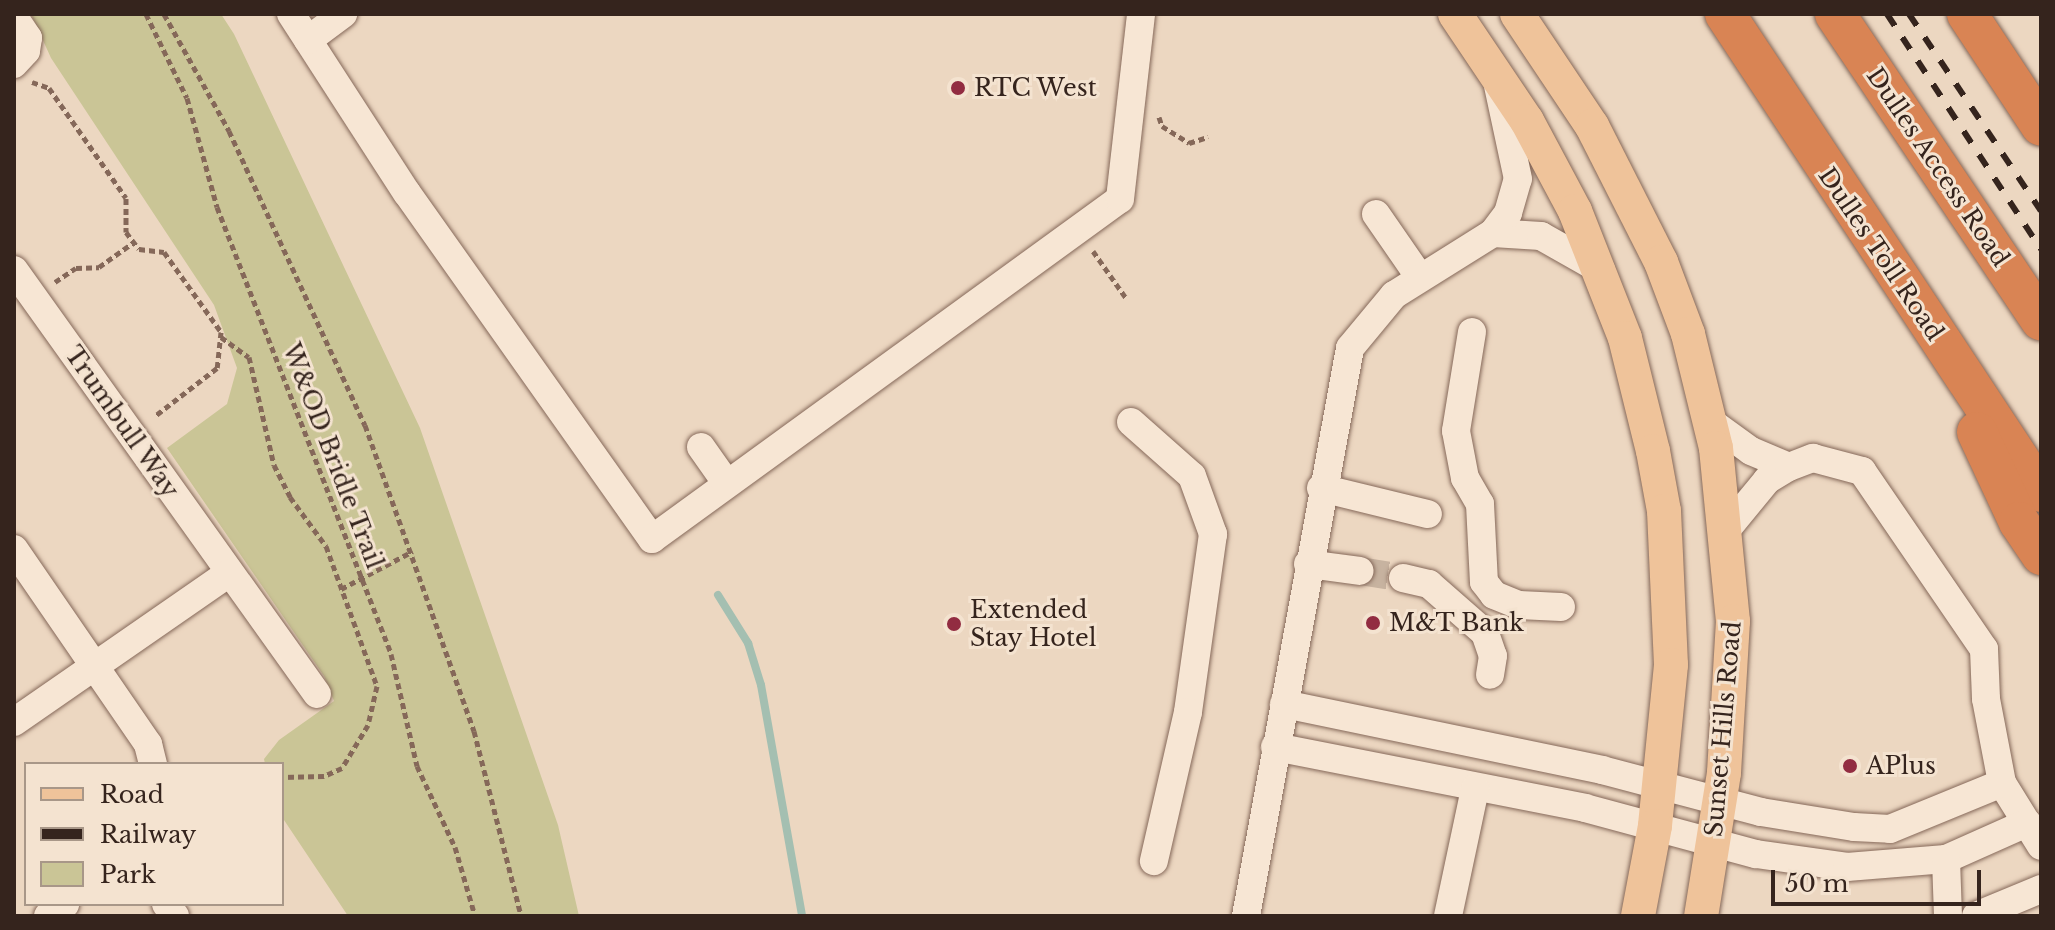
<!DOCTYPE html>
<html>
<head>
<meta charset="utf-8">
<style>
  body { margin:0 }
  #map { position:relative; width:2055px; height:930px; overflow:hidden; background:#ecd7c1; font-family:"Libre Baskerville",serif }
  div>[style] { position:absolute }
  .green>* { inset:0; background:#cac596 }
  .stream>* { height:8px; margin:-4px; padding:0 4px; transform-origin:4px; border-radius:4px; background:#a4bfb1 }
  .minor-tunnel>* { height:28px; margin-top:-14px; transform-origin:0; background:repeating-linear-gradient(90deg,#c7b3a0 0 28px,transparent 0 42px) }
  .path>* { height:5px; margin-top:-2.5px; transform-origin:0; background:repeating-linear-gradient(90deg,#856859 0 6px,transparent 0 10px) }
  .roads { filter:drop-shadow(0 0 2px #856859) drop-shadow(0 0 2px #856859) }
  .minor>* { height:28px; margin:-14px; padding:0 14px; transform-origin:14px; border-radius:14px; background:#f7e6d4 }
  .major>* { height:34px; margin:-17px; padding:0 17px; transform-origin:17px; border-radius:17px; background:#efc39a }
  .highway>* { height:40px; margin:-20px; padding:0 20px; transform-origin:20px; border-radius:20px; background:#d98454 }
  .rail>* { height:6px; margin-top:-3px; transform-origin:0; background:repeating-linear-gradient(90deg,#35241d 0 14px,transparent 0 28px) }
  .dots>* { width:22px; height:22px; translate:-50% -50%; box-sizing:border-box; border:4px solid #f4e3d0; border-radius:50% }
  span { translate:-50% -50%; white-space:nowrap; text-align:center; line-height:1.15; -webkit-text-stroke:6px #f4e3d0; paint-order:stroke }
  .poi-label { font-size:24px; color:#35241d }
  .left { translate:0 -50%; text-align:left }
  .street-label { font-size:24px; color:#35241d }
  .frame { position:absolute; inset:0; border:16px solid #35241d; pointer-events:none }
  .legend { position:absolute; left:24px; top:762px; width:260px; height:144px; box-sizing:border-box; background:#f4e3d0; border:2px solid #a89788; margin:0; padding:10px 14px; list-style:none; font-size:24px; color:#35241d }
  .legend li { display:flex; align-items:center; gap:16px; height:40px }
  .legend b { width:40px; border:2px solid #a89788 }
  .scale { position:absolute; left:1771px; top:870px; width:210px; height:36px; box-sizing:border-box; border:4px solid #35241d; border-top:0; padding-left:10px; font-size:24px; line-height:28px; white-space:nowrap; color:#35241d; -webkit-text-stroke:6px #f4e3d0; paint-order:stroke }
</style>
</head>
<body>
<div id="map">
  <div class="green">
    <i style="clip-path:polygon(31px 14px,221px 14px,234px 34px,420px 428px,558px 825px,579px 916px,348px 916px,282px 817px,282px 764px,265px 764px,264px 759px,279px 740px,334px 701px,324px 676px,167px 448px,227px 404px,237px 368px,214px 305px,51px 58px)"></i>
  </div>
  <div class="stream">
    <i style="left:718px;top:595px;width:57px;rotate:58deg"></i>
    <i style="left:748px;top:643px;width:44px;rotate:72.8deg"></i>
    <i style="left:761px;top:685px;width:235px;rotate:79.9deg"></i>
  </div>
  <div class="minor-tunnel">
    <i style="left:1360px;top:571px;width:44px;rotate:9.2deg"></i>
  </div>
  <div class="path">
    <i style="left:146px;top:14px;width:93px;rotate:64deg"></i>
    <i style="left:187px;top:98px;width:113px;rotate:74.6deg"></i>
    <i style="left:217px;top:207px;width:480px;rotate:68.7deg"></i>
    <i style="left:391px;top:654px;width:115px;rotate:76.9deg"></i>
    <i style="left:417px;top:766px;width:89px;rotate:64.9deg"></i>
    <i style="left:455px;top:847px;width:72px;rotate:73.8deg"></i>
    <i style="left:164px;top:14px;width:134px;rotate:60.9deg"></i>
    <i style="left:229px;top:131px;width:324px;rotate:65.2deg"></i>
    <i style="left:365px;top:425px;width:325px;rotate:70.4deg"></i>
    <i style="left:474px;top:731px;width:191px;rotate:75.7deg"></i>
    <i style="left:32px;top:82px;width:18px;rotate:19deg"></i>
    <i style="left:49px;top:88px;width:134px;rotate:55deg"></i>
    <i style="left:126px;top:198px;width:34px;rotate:90deg"></i>
    <i style="left:126px;top:232px;width:21px;rotate:53deg"></i>
    <i style="left:139px;top:249px;width:25px;rotate:7deg"></i>
    <i style="left:164px;top:252px;width:98px;rotate:54.5deg"></i>
    <i style="left:221px;top:332px;width:36px;rotate:96deg"></i>
    <i style="left:217px;top:368px;width:78px;rotate:142.3deg"></i>
    <i style="left:1159px;top:117px;width:9px;rotate:72deg"></i>
    <i style="left:1162px;top:126px;width:32px;rotate:32deg"></i>
    <i style="left:1189px;top:143px;width:20px;rotate:-18deg"></i>
    <i style="left:1093px;top:251px;width:57px;rotate:54.9deg"></i>
    <i style="left:55px;top:282px;width:25px;rotate:-34deg"></i>
    <i style="left:76px;top:268px;width:23px;rotate:-2deg"></i>
    <i style="left:99px;top:267px;width:43px;rotate:-35.5deg"></i>
    <i style="left:221px;top:337px;width:34px;rotate:36deg"></i>
    <i style="left:249px;top:357px;width:111px;rotate:77deg"></i>
    <i style="left:274px;top:465px;width:36px;rotate:63deg"></i>
    <i style="left:290px;top:497px;width:61px;rotate:53.7deg"></i>
    <i style="left:326px;top:546px;width:149px;rotate:70deg"></i>
    <i style="left:377px;top:686px;width:40px;rotate:103deg"></i>
    <i style="left:368px;top:725px;width:50px;rotate:121.2deg"></i>
    <i style="left:342px;top:768px;width:20px;rotate:156deg"></i>
    <i style="left:324px;top:776px;width:42px;rotate:178.6deg"></i>
    <i style="left:341px;top:589px;width:81px;rotate:-27.8deg"></i>
  </div>
  <div class="roads">
    <div class="minor">
      <i style="left:291px;top:14px;width:213px;rotate:57.1deg"></i>
      <i style="left:407px;top:193px;width:424px;rotate:54.7deg"></i>
      <i style="left:652px;top:539px;width:578px;rotate:-36deg"></i>
      <i style="left:1120px;top:199px;width:186px;rotate:-83.5deg"></i>
      <i style="left:14px;top:17px;width:25px;rotate:56deg"></i>
      <i style="left:28px;top:38px;width:13px;rotate:99deg"></i>
      <i style="left:26px;top:51px;width:18px;rotate:133deg"></i>
      <i style="left:308px;top:40px;width:44px;rotate:-36.6deg"></i>
      <i style="left:1376px;top:214px;width:75px;rotate:55.3deg"></i>
      <i style="left:1493px;top:233px;width:48px;rotate:3.6deg"></i>
      <i style="left:1541px;top:236px;width:69px;rotate:29.5deg"></i>
      <i style="left:14px;top:270px;width:521px;rotate:54.45deg"></i>
      <i style="left:1472px;top:332px;width:100px;rotate:99.2deg"></i>
      <i style="left:1456px;top:431px;width:48px;rotate:79.2deg"></i>
      <i style="left:1465px;top:478px;width:30px;rotate:60deg"></i>
      <i style="left:1480px;top:504px;width:78px;rotate:87.1deg"></i>
      <i style="left:1484px;top:582px;width:16px;rotate:52deg"></i>
      <i style="left:1494px;top:595px;width:27px;rotate:22deg"></i>
      <i style="left:1519px;top:605px;width:42px;rotate:2.7deg"></i>
      <i style="left:1131px;top:422px;width:81px;rotate:41.5deg"></i>
      <i style="left:1192px;top:476px;width:62px;rotate:70.1deg"></i>
      <i style="left:1213px;top:534px;width:180px;rotate:98deg"></i>
      <i style="left:1188px;top:712px;width:153px;rotate:102.9deg"></i>
      <i style="left:1711px;top:422px;width:49px;rotate:35.9deg"></i>
      <i style="left:1751px;top:451px;width:41px;rotate:22.8deg"></i>
      <i style="left:701px;top:447px;width:45px;rotate:54.9deg"></i>
      <i style="left:1321px;top:488px;width:110px;rotate:13.7deg"></i>
      <i style="left:1726px;top:530px;width:65px;rotate:-50.6deg"></i>
      <i style="left:1767px;top:480px;width:26px;rotate:-31deg"></i>
      <i style="left:1789px;top:467px;width:26px;rotate:-21deg"></i>
      <i style="left:1813px;top:458px;width:51px;rotate:14.9deg"></i>
      <i style="left:1862px;top:471px;width:216px;rotate:55.6deg"></i>
      <i style="left:1984px;top:649px;width:50px;rotate:87.7deg"></i>
      <i style="left:1986px;top:699px;width:86px;rotate:79.2deg"></i>
      <i style="left:2002px;top:783px;width:74px;rotate:58.2deg"></i>
      <i style="left:14px;top:549px;width:237px;rotate:55.5deg"></i>
      <i style="left:148px;top:744px;width:21px;rotate:76deg"></i>
      <i style="left:1308px;top:564px;width:52px;rotate:7.7deg"></i>
      <i style="left:1403px;top:578px;width:27px;rotate:13deg"></i>
      <i style="left:1429px;top:584px;width:74px;rotate:41.2deg"></i>
      <i style="left:1485px;top:633px;width:24px;rotate:71deg"></i>
      <i style="left:1493px;top:656px;width:19px;rotate:99deg"></i>
      <i style="left:1284px;top:704px;width:325px;rotate:11.7deg"></i>
      <i style="left:1602px;top:770px;width:164px;rotate:14.8deg"></i>
      <i style="left:1761px;top:812px;width:94px;rotate:9.2deg"></i>
      <i style="left:1854px;top:827px;width:36px;rotate:3deg"></i>
      <i style="left:1890px;top:829px;width:121px;rotate:-22.3deg"></i>
      <i style="left:14px;top:722px;width:262px;rotate:-34.7deg"></i>
      <i style="left:1275px;top:747px;width:316px;rotate:11.1deg"></i>
      <i style="left:1585px;top:808px;width:177px;rotate:15.1deg"></i>
      <i style="left:1756px;top:854px;width:92px;rotate:8.1deg"></i>
      <i style="left:1847px;top:867px;width:99px;rotate:-4.6deg"></i>
      <i style="left:1946px;top:859px;width:89px;rotate:-24deg"></i>
      <i style="left:1946px;top:859px;width:57px;rotate:88deg"></i>
      <i style="left:166px;top:904px;width:15px;rotate:53deg"></i>
      <i style="left:48px;top:916px;width:21px;rotate:-35deg"></i>
      <i style="left:1246px;top:916px;width:577px;rotate:-79.62deg"></i>
      <i style="left:1350px;top:348px;width:69px;rotate:-50.3deg"></i>
      <i style="left:1394px;top:295px;width:117px;rotate:-32.1deg"></i>
      <i style="left:1493px;top:233px;width:25px;rotate:-53deg"></i>
      <i style="left:1508px;top:213px;width:35px;rotate:-74deg"></i>
      <i style="left:1518px;top:179px;width:95px;rotate:-102.1deg"></i>
      <i style="left:1448px;top:916px;width:130px;rotate:-78deg"></i>
      <i style="left:1976px;top:916px;width:70px;rotate:-22.6deg"></i>
    </div>
    <div class="major">
      <i style="left:1455px;top:14px;width:129px;rotate:56.1deg"></i>
      <i style="left:1527px;top:121px;width:102px;rotate:61.9deg"></i>
      <i style="left:1575px;top:211px;width:136px;rotate:68.5deg"></i>
      <i style="left:1625px;top:338px;width:116px;rotate:76.1deg"></i>
      <i style="left:1653px;top:451px;width:61px;rotate:79.6deg"></i>
      <i style="left:1664px;top:511px;width:154px;rotate:87.4deg"></i>
      <i style="left:1671px;top:665px;width:162px;rotate:95.7deg"></i>
      <i style="left:1655px;top:826px;width:92px;rotate:100.7deg"></i>
      <i style="left:1517px;top:14px;width:135px;rotate:56.2deg"></i>
      <i style="left:1592px;top:126px;width:153px;rotate:63.1deg"></i>
      <i style="left:1661px;top:262px;width:77px;rotate:69.4deg"></i>
      <i style="left:1688px;top:334px;width:117px;rotate:76.2deg"></i>
      <i style="left:1716px;top:448px;width:174px;rotate:84.4deg"></i>
      <i style="left:1733px;top:621px;width:152px;rotate:93.4deg"></i>
      <i style="left:1724px;top:773px;width:145px;rotate:99.1deg"></i>
    </div>
    <div class="highway">
      <i style="left:1725px;top:14px;width:573px;rotate:56.53deg"></i>
      <i style="left:1835px;top:14px;width:369px;rotate:56.1deg"></i>
      <i style="left:1967px;top:14px;width:134px;rotate:56.5deg"></i>
      <i style="left:1977px;top:432px;width:99px;rotate:65deg"></i>
      <i style="left:2019px;top:522px;width:40px;rotate:56deg"></i>
    </div>
  </div>
  <div class="rail">
    <i style="left:1887px;top:14px;width:281px;rotate:56.8deg"></i>
    <i style="left:1909px;top:14px;width:237px;rotate:56.2deg"></i>
  </div>
  <div class="dots">
    <i style="left:958px;top:88px;background:#922c41"></i>
    <i style="left:1373px;top:623px;background:#922c41"></i>
    <i style="left:954px;top:624px;background:#922c41"></i>
    <i style="left:1850px;top:766px;background:#922c41"></i>
  </div>
  <div class="poi-label">
    <span class="left" style="left:974px;top:88px">RTC West</span>
    <span class="left" style="left:970px;top:624px">Extended<br>Stay Hotel</span>
    <span class="left" style="left:1389px;top:623px">M&amp;T Bank</span>
    <span class="left" style="left:1866px;top:766px">APlus</span>
  </div>
  <div class="street-label">
    <span style="left:1938px;top:167px;rotate:56deg">Dulles Access Road</span>
    <span style="left:1881px;top:254px;rotate:56deg">Dulles Toll Road</span>
    <span style="left:122px;top:422px;rotate:55deg">Trumbull Way</span>
    <span style="left:333px;top:456px;rotate:69deg">W&amp;OD Bridle Trail</span>
    <span style="left:1723px;top:729px;rotate:-85deg">Sunset Hills Road</span>
  </div>
  <div class="frame"></div>
  <ul class="legend">
  <li><b style="height:10px;background:#efc39a"></b>Road</li>
  <li><b style="height:10px;background:#35241d"></b>Railway</li>
  <li><b style="height:22px;background:#cac596"></b>Park</li>
  </ul>
  <div class="scale">50 m</div>
</div>
</body>
</html>
